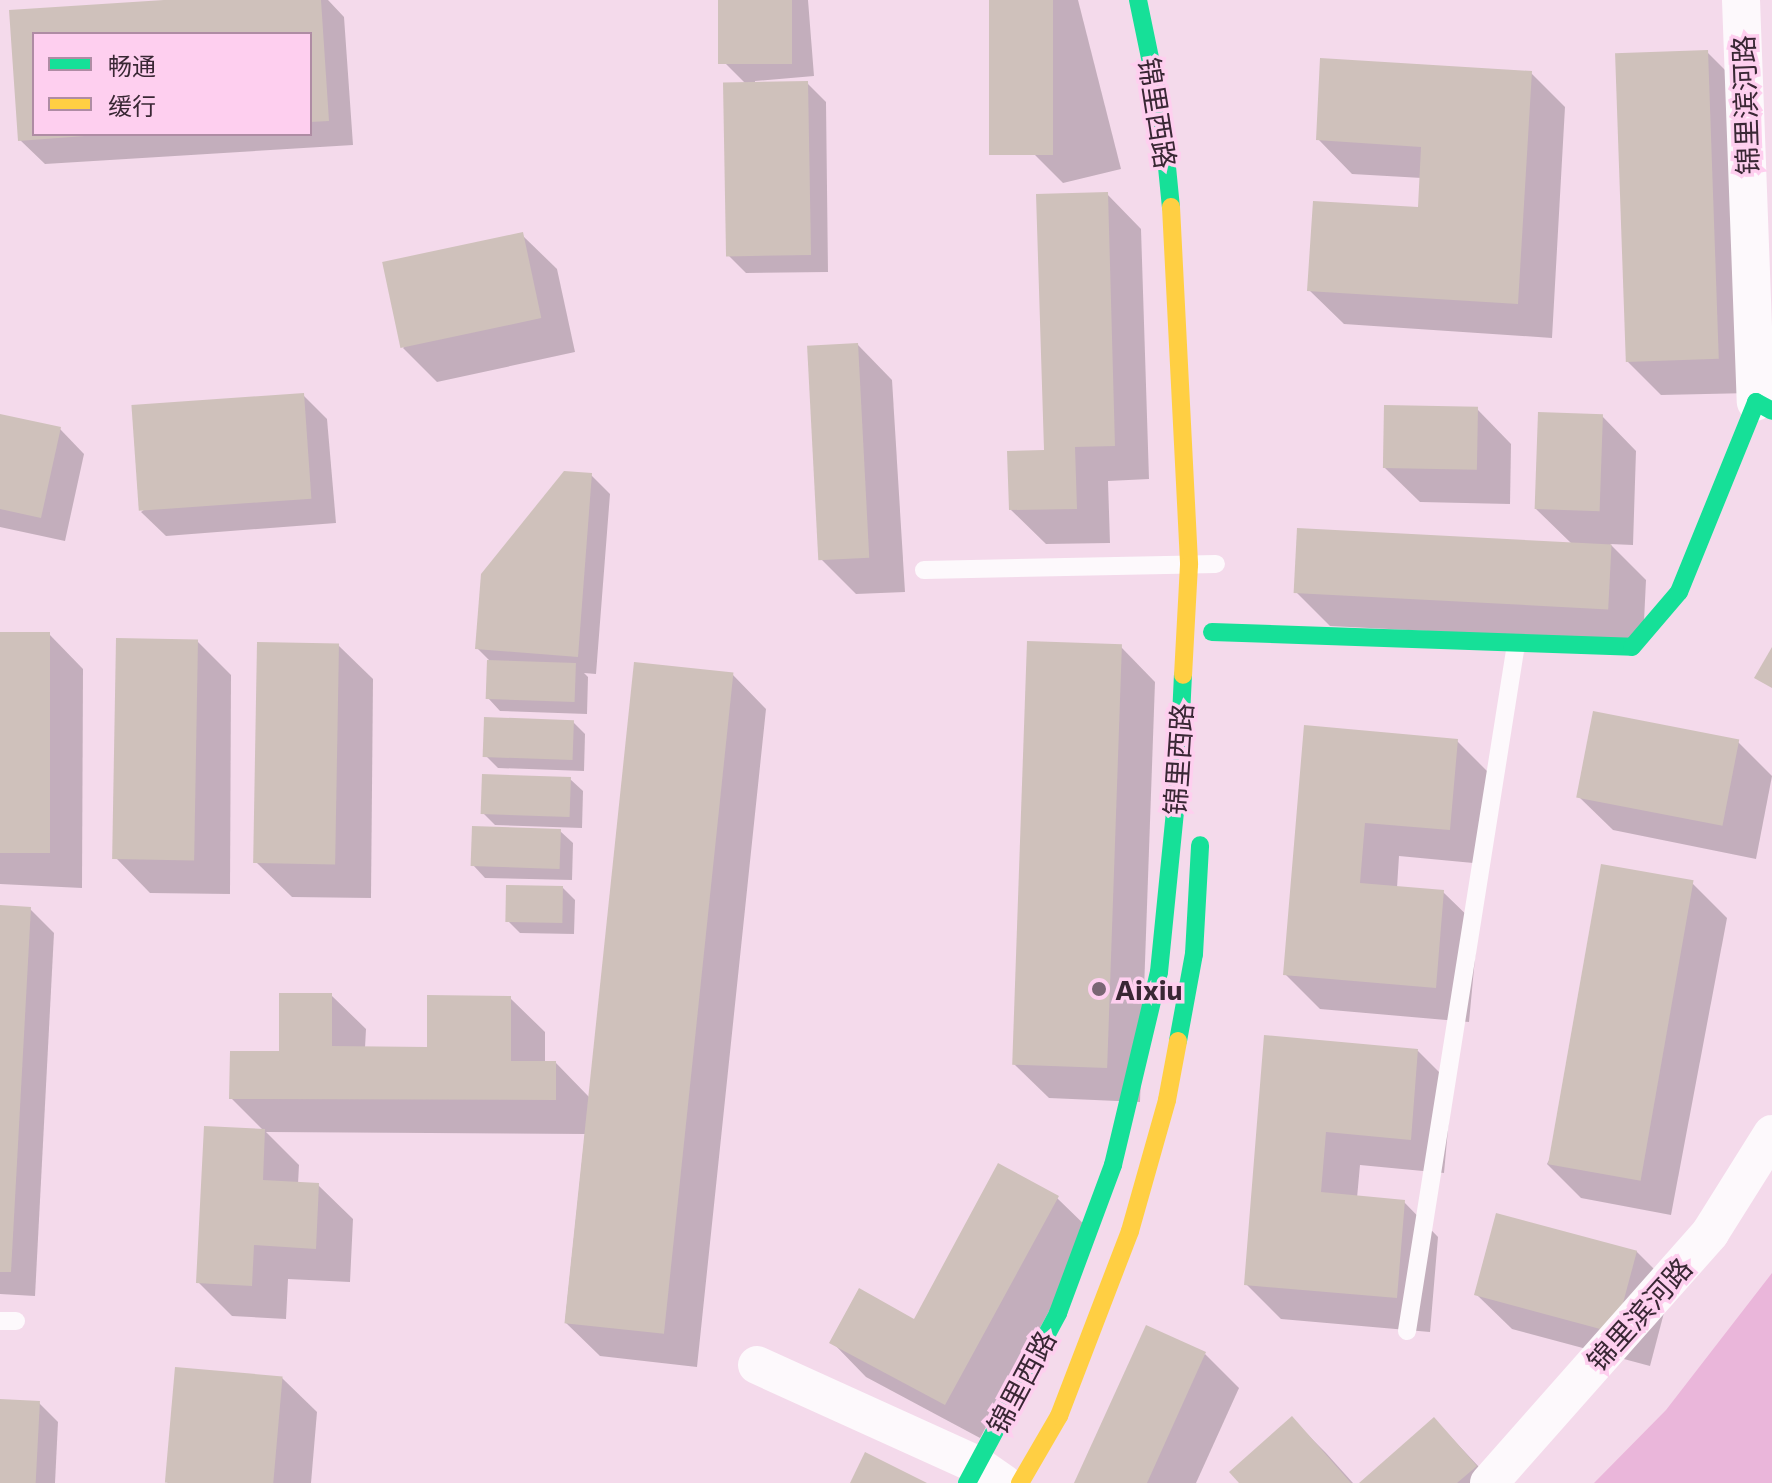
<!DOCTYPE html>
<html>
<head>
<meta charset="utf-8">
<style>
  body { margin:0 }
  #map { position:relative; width:1772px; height:1483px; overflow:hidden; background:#f4daeb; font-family:Commissioner,"Noto Sans SC",sans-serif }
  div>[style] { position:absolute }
  .water>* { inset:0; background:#eab6da }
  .shadow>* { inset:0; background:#0003 }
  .building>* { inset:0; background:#cfc1bb; transform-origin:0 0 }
  .lane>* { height:18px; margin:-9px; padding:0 9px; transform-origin:9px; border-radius:9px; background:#fdf9fc }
  .street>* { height:38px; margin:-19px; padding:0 19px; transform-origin:19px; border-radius:19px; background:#fdf9fc }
  .fast>* { height:18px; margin:-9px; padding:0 9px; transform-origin:9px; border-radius:9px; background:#16e098 }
  .slow>* { height:18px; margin:-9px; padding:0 9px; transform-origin:9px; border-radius:9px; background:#ffcf43 }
  .dots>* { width:22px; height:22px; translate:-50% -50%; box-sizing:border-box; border:4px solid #fecfef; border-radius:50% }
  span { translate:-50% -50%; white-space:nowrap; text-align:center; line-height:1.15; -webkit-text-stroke:7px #fecfef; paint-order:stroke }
  .street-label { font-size:28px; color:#392734 }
  .poi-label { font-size:28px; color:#392734; font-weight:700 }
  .left { translate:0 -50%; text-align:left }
  .legend { position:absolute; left:32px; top:32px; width:280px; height:104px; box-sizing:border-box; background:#fecfef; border:2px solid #af8ca4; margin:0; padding:10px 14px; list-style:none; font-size:24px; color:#392734 }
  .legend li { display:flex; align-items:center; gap:16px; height:40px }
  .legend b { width:40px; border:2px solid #af8ca4 }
</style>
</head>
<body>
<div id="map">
  <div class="water">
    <i style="clip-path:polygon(1772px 1273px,1772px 1483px,1594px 1483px,1666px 1410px)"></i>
  </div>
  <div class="shadow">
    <i style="clip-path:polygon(evenodd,195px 0,328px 0,344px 17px,353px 145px,45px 164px,20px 140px,12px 12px,195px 0,34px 34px,310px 34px,310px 134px,34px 134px,34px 34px)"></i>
    <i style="clip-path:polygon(720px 0,808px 0,814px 76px,755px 81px,755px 84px,807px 83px,826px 102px,828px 272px,746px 273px,728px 255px,746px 84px,725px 63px)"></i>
    <i style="clip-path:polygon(991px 0,1078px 0,1121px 169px,1063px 183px,1029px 149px)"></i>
    <i style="clip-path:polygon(1707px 52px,1741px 86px,1751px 393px,1661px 395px,1627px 361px)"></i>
    <i style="clip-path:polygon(1531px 73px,1565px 107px,1552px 338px,1344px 324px,1309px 290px,1420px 210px,1422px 178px,1352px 174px,1318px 139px)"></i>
    <i style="clip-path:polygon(1107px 194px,1141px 229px,1149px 479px,1108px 481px,1110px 543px,1046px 544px,1011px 510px,1046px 452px)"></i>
    <i style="clip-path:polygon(522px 235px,557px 269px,575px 352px,437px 382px,403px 348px)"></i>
    <i style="clip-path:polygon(858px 345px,892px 380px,905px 592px,856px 594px,822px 560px)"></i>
    <i style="clip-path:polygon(303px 395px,327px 419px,336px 523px,166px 536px,141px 512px)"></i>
    <i style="clip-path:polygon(1477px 409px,1511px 444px,1510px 504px,1420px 502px,1385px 468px)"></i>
    <i style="clip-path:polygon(0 416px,60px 429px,84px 454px,65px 541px,0 527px)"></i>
    <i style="clip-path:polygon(1602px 416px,1636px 451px,1633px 545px,1610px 544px,1646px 580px,1643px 642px,1330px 626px,1296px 592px,1572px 544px,1536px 509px)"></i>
    <i style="clip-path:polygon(591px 475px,610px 494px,596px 674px,584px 673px,588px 677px,587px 714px,500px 711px,488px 698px,489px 660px,477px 648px)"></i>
    <i style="clip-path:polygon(0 634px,49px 634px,83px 669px,82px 888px,0 884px)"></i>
    <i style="clip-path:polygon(197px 641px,231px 675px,230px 894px,150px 893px,116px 858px)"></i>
    <i style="clip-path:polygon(338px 645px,373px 679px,371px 898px,292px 897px,257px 863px)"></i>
    <i style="clip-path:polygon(1121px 647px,1155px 682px,1140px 1102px,1049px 1098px,1014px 1064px)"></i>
    <i style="clip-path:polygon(732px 674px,766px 709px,697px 1367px,600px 1356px,565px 1322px,585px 1134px,266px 1132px,299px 1165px,298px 1184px,318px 1185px,353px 1219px,350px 1282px,288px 1279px,286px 1319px,232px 1316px,198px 1282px,264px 1131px,231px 1098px,281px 1053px,331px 995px,366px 1029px,365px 1048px,429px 1049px,510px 998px,545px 1032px,545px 1063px,556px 1063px,589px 1097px)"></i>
    <i style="clip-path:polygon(573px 722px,585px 734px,584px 771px,498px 768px,486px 756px)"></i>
    <i style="clip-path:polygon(1306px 727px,1457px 741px,1491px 775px,1484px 864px,1399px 856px,1397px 888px,1443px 892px,1478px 926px,1469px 1022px,1320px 1009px,1285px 974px)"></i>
    <i style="clip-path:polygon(1738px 742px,1772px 776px,1756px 859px,1613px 830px,1578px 796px)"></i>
    <i style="clip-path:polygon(570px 779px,583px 791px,582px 828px,495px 825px,483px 813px)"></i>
    <i style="clip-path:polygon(560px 831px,573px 843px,572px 880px,485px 878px,473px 865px)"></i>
    <i style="clip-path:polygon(1692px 883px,1727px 918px,1671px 1215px,1581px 1198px,1547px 1164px)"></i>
    <i style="clip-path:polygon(563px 888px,575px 900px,574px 934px,520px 933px,508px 921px)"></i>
    <i style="clip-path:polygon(0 907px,30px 909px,54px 933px,35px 1296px,0 1294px)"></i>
    <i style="clip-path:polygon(1266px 1038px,1418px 1051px,1452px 1085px,1444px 1173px,1360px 1165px,1357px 1198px,1404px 1202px,1438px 1237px,1430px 1332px,1281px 1319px,1246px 1284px)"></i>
    <i style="clip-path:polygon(1057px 1198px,1092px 1232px,980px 1438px,866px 1377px,832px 1342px,915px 1322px)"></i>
    <i style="clip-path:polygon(1636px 1251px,1671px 1286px,1650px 1366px,1512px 1329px,1477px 1295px)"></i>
    <i style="clip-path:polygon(1205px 1354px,1239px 1388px,1196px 1483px,1076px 1483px)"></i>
    <i style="clip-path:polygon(282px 1378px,317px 1412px,311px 1483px,167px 1483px)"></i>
    <i style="clip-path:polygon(0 1401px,39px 1403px,58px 1422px,55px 1483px,0 1483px)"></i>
    <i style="clip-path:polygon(1292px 1419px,1326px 1453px,1353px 1483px,1241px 1483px)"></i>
    <i style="clip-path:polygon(1434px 1419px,1494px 1483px,1362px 1483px)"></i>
  </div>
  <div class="building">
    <i style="clip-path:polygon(164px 0,321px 0,329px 121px,310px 122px,310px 34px,34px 34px,34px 134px,85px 136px,18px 141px,9px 10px)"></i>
    <i style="left:718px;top:0;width:74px;height:64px"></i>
    <i style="left:989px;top:0;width:64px;height:155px"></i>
    <i style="left:1708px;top:50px;width:309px;height:93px;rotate:88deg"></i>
    <i style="clip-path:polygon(1320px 58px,1532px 71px,1518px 304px,1307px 291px,1313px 201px,1418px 207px,1421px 147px,1316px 140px)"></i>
    <i style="left:808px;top:81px;width:174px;height:85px;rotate:89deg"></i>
    <i style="clip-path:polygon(1108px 192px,1115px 446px,1075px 447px,1077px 509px,1009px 510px,1007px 451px,1044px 450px,1036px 194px)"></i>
    <i style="left:523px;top:232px;width:88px;height:144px;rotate:78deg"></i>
    <i style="left:858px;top:343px;width:215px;height:51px;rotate:87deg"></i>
    <i style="left:304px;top:393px;width:106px;height:173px;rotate:86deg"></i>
    <i style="left:1384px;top:405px;width:94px;height:63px;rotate:1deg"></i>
    <i style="left:1538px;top:412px;width:65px;height:97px;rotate:2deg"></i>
    <i style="clip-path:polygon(0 414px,61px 427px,41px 518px,0 509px)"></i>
    <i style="clip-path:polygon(564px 471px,592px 473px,578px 657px,475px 649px,481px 574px)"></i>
    <i style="left:1297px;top:528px;width:315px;height:65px;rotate:3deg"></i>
    <i style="left:0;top:632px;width:50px;height:221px"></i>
    <i style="left:116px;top:638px;width:82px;height:221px;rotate:1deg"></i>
    <i style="left:1027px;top:641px;width:95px;height:424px;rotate:2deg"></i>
    <i style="left:257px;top:642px;width:82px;height:221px;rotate:1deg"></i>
    <i style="clip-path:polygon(1772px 647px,1772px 688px,1754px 678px)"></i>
    <i style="left:487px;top:660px;width:89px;height:39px;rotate:2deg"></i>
    <i style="left:634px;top:662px;width:100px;height:665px;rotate:6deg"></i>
    <i style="left:1593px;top:711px;width:149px;height:88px;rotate:11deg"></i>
    <i style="left:484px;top:717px;width:90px;height:40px;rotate:2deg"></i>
    <i style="clip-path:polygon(1304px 725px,1458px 739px,1450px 830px,1365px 823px,1360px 883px,1444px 890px,1436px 988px,1283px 975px)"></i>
    <i style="left:482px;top:774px;width:89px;height:40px;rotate:2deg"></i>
    <i style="left:472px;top:826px;width:89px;height:40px;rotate:2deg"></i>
    <i style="left:1601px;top:864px;width:94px;height:305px;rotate:10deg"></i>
    <i style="left:506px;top:885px;width:57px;height:37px;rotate:1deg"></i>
    <i style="clip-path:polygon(0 905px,31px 907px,11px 1272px,0 1272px)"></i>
    <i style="clip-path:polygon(279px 993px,332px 993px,332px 1046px,427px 1047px,427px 995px,511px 996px,511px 1061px,556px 1061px,556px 1100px,229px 1099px,230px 1051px,279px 1051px)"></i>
    <i style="clip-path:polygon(1264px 1035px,1418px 1049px,1411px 1140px,1326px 1132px,1321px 1192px,1405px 1200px,1397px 1298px,1244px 1285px)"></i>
    <i style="clip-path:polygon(204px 1126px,265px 1129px,263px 1180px,319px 1183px,316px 1249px,254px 1245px,252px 1286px,196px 1283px)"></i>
    <i style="clip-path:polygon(998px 1163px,1059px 1196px,945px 1405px,829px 1343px,859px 1288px,914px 1319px)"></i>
    <i style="left:1496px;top:1213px;width:146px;height:85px;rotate:15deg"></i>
    <i style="clip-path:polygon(1146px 1325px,1206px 1352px,1147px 1483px,1074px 1483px)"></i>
    <i style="left:175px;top:1367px;width:108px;height:116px;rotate:5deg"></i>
    <i style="left:0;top:1399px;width:40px;height:84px;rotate:3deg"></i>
    <i style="clip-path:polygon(1292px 1416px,1351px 1483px,1239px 1483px,1229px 1472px)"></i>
    <i style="clip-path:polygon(1434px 1417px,1477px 1466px,1457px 1483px,1359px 1483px)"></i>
    <i style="clip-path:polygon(865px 1452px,927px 1483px,850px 1483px)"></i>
  </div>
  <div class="lane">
    <i style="left:924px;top:570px;width:292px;rotate:-1.2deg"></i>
    <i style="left:0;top:1321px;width:16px"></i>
    <i style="left:1407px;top:1331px;width:696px;rotate:-80.98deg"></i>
  </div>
  <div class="street">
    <i style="left:1741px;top:0;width:402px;rotate:87.9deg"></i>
    <i style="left:757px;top:1365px;width:242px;rotate:24.4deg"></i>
    <i style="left:977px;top:1465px;width:32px;rotate:35deg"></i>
    <i style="left:1489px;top:1483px;width:334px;rotate:-48.5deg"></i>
    <i style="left:1710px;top:1233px;width:117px;rotate:-57.9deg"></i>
  </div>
  <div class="fast">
    <i style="left:1138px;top:0;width:118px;rotate:78.3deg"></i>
    <i style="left:1162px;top:116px;width:91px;rotate:84.4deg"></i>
    <i style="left:1212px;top:632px;width:420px;rotate:2deg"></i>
    <i style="left:1632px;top:647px;width:72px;rotate:-49.5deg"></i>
    <i style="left:1679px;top:592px;width:205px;rotate:-67.9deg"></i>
    <i style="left:1756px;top:402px;width:18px;rotate:29deg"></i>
    <i style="left:1178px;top:1041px;width:88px;rotate:-79.6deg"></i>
    <i style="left:1194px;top:954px;width:109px;rotate:-86.8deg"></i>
    <i style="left:967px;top:1483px;width:193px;rotate:-61.8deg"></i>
    <i style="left:1058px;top:1313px;width:158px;rotate:-69.6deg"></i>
    <i style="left:1113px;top:1165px;width:198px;rotate:-76.6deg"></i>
    <i style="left:1159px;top:972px;width:193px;rotate:-84.3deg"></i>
    <i style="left:1178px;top:780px;width:105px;rotate:-87.3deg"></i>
  </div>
  <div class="slow">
    <i style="left:1171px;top:207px;width:358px;rotate:87.1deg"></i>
    <i style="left:1189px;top:565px;width:110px;rotate:93.1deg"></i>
    <i style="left:1020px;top:1483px;width:78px;rotate:-59.8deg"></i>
    <i style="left:1059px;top:1416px;width:198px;rotate:-69deg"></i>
    <i style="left:1130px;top:1231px;width:136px;rotate:-74.2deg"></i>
    <i style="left:1167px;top:1100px;width:60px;rotate:-79.4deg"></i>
  </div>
  <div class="dots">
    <i style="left:1099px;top:989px;background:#7a6674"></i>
  </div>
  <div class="street-label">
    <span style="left:1745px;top:105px;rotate:-92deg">锦里滨河路</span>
    <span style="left:1158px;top:113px;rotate:81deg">锦里西路</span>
    <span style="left:1178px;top:759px;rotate:-86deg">锦里西路</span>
    <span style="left:1639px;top:1314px;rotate:-48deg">锦里滨河路</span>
    <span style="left:1021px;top:1382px;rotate:-62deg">锦里西路</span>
  </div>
  <div class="poi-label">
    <span class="left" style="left:1115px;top:989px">Aixiu</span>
  </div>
  <ul class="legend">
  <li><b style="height:10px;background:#16e098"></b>畅通</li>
  <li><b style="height:10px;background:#ffcf43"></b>缓行</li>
  </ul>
</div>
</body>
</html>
